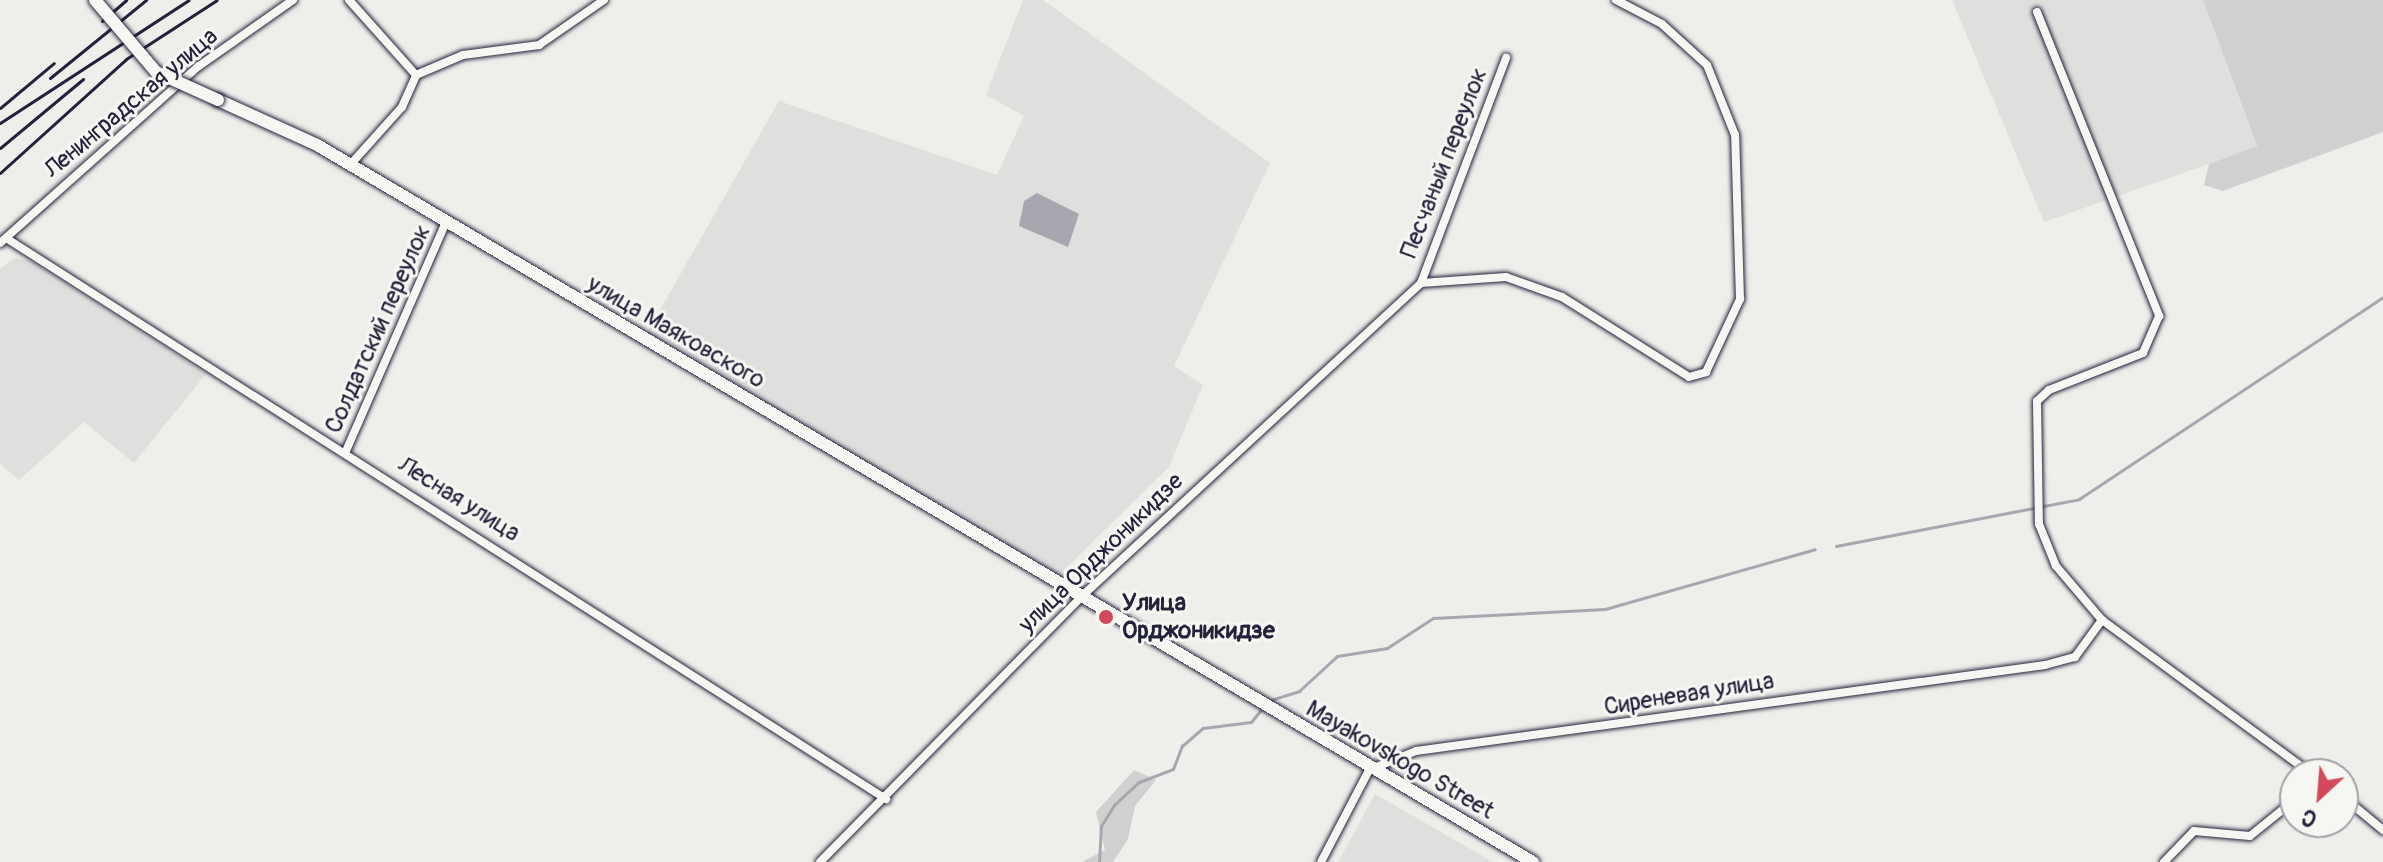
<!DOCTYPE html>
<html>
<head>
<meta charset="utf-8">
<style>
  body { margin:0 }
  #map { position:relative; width:2383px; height:862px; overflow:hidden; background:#eeeeeb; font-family:Pangolin,sans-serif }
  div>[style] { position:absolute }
  .built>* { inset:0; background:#dfdfde }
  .green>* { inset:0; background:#d0d0d1 }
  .water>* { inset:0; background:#a7a7af }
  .stream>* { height:3px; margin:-1.5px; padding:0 1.5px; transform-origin:1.5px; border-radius:1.5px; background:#a7a7af }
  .roads { filter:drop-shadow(0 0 2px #22223b) drop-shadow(0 0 2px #22223b) }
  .street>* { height:8px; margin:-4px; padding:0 4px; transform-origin:4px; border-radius:4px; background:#f6f6f2 }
  .secondary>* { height:12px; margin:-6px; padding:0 6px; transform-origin:6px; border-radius:6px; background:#f6f6f2 }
  .rail>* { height:3px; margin:-1.5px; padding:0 1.5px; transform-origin:1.5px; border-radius:1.5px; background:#22223b }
  .bridges { filter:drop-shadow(0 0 2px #22223b) drop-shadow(0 0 2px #22223b) }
  .secondary-bridge>* { height:12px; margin:-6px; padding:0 6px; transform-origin:6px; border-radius:6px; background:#f6f6f2 }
  .dots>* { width:22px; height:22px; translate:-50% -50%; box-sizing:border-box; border:4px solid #f6f6f2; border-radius:50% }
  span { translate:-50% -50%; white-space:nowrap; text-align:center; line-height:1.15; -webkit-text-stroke:6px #f6f6f2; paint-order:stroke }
  .street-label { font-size:24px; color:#22223b }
  .poi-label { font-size:24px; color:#22223b; font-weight:700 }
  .left { translate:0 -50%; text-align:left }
  .north { position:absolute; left:2279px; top:758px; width:80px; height:80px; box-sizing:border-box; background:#f6f6f2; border:2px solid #a1a1a9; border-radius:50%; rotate:206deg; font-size:22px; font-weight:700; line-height:32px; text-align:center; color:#22223b }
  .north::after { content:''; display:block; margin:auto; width:28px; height:36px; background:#d1495b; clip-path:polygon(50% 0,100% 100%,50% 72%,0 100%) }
</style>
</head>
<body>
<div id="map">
  <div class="built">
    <i style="clip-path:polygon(1023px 0,1043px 0,1270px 163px,1174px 366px,1203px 385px,1169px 467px,1054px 580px,644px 338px,779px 101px,997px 175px,1024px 116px,986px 95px)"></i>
    <i style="clip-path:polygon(1952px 0,2203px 0,2257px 147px,2044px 222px)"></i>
    <i style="clip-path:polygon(14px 258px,31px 261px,206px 374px,134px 463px,84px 422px,19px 480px,0 464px,0 269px)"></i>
    <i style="clip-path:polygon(1375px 794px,1493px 862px,1338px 862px)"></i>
  </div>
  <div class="green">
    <i style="clip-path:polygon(2203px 0,2383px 0,2383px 132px,2223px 191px,2204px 185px,2209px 164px,2257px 146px)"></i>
    <i style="clip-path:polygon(1134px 770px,1156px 780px,1135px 806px,1128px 839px,1113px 862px,1082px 862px,1105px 850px,1096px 812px)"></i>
  </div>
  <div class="water">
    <i style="clip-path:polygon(1037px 193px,1079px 214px,1068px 247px,1019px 226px,1024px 201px)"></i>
  </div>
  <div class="stream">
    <i style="left:1836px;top:546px;width:248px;rotate:-10.9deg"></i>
    <i style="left:2079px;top:499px;width:365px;rotate:-33.6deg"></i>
    <i style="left:1267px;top:701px;width:34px;rotate:-17deg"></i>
    <i style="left:1299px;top:691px;width:52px;rotate:-42.6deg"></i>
    <i style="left:1337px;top:656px;width:51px;rotate:-9.1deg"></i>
    <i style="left:1387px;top:648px;width:55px;rotate:-33.1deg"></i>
    <i style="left:1433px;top:618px;width:172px;rotate:-3deg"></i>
    <i style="left:1605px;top:609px;width:218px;rotate:-15.9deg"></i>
    <i style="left:1099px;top:862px;width:36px;rotate:-87deg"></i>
    <i style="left:1101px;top:826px;width:25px;rotate:-58deg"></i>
    <i style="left:1114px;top:805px;width:34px;rotate:-43deg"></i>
    <i style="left:1139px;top:782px;width:36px;rotate:-21deg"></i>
    <i style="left:1173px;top:769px;width:25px;rotate:-69deg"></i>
    <i style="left:1182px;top:746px;width:28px;rotate:-41deg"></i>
    <i style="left:1203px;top:728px;width:48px;rotate:-7.1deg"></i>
    <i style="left:1251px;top:722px;width:19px;rotate:-51deg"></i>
  </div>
  <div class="roads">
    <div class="street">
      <i style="left:349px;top:0;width:101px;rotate:48.2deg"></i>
      <i style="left:2037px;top:12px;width:328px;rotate:68.1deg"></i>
      <i style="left:2159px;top:316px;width:40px;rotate:113.4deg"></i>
      <i style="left:2143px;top:353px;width:101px;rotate:158.5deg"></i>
      <i style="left:2049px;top:390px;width:16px;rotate:137deg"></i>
      <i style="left:2037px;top:401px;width:123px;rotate:89.1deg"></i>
      <i style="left:2039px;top:524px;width:45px;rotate:68deg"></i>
      <i style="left:2056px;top:566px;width:71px;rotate:49.6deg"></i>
      <i style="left:2102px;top:620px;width:260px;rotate:36.3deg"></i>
      <i style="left:416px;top:75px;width:51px;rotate:-23.1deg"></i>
      <i style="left:463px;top:55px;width:77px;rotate:-7.5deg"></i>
      <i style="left:539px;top:45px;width:79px;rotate:-34.7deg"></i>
      <i style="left:350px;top:165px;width:78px;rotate:-48.1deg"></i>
      <i style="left:402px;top:107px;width:35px;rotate:-66deg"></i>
      <i style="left:6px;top:238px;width:1044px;rotate:32.52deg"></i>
      <i style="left:0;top:243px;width:266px;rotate:-41.7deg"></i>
      <i style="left:199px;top:66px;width:115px;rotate:-35.1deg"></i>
      <i style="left:1421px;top:283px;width:85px;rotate:-4deg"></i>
      <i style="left:1506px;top:277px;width:59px;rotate:19.7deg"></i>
      <i style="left:1562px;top:297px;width:150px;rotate:32.2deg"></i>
      <i style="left:1689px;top:377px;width:18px;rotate:-16deg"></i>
      <i style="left:1706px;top:372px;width:81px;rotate:-65deg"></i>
      <i style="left:1740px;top:299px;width:164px;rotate:-91.7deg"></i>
      <i style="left:1735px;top:135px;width:75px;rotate:-111.8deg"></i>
      <i style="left:1707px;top:65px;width:61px;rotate:-137.7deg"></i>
      <i style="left:1662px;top:24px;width:52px;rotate:-152.4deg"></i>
      <i style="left:1421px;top:283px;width:241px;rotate:-69.3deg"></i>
      <i style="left:346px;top:451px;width:250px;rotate:-66.4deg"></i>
      <i style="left:2343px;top:797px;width:52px;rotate:39.5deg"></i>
      <i style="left:820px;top:862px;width:373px;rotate:-45.4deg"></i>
      <i style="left:1082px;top:596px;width:461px;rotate:-42.7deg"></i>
      <i style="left:1321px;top:862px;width:104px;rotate:-62.4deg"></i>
      <i style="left:1369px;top:770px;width:51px;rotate:-22deg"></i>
      <i style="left:1416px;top:751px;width:635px;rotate:-7.79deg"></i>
      <i style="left:2045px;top:665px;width:31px;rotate:-15deg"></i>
      <i style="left:2075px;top:657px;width:46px;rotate:-53.9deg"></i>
      <i style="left:2164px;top:862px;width:43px;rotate:-45.9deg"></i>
      <i style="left:2194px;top:831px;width:56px;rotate:5.1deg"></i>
      <i style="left:2250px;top:836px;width:48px;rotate:-39deg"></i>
    </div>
    <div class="secondary">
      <i style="left:218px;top:100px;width:109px;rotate:24.4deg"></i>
      <i style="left:317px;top:145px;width:1412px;rotate:30.53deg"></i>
    </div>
  </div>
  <div class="rail">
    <i style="left:102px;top:21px;width:32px;rotate:-41deg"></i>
    <i style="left:50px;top:78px;width:124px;rotate:-39.1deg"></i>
    <i style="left:0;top:108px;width:70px;rotate:-39.8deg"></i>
    <i style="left:0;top:123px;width:225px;rotate:-33.1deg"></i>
    <i style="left:0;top:148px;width:108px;rotate:-39.7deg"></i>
    <i style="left:0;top:173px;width:170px;rotate:-42.1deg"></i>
    <i style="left:126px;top:59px;width:108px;rotate:-33deg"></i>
  </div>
  <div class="bridges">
    <div class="secondary-bridge">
      <i style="left:95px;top:0;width:94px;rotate:49.7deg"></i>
      <i style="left:156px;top:72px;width:68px;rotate:24.3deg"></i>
    </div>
  </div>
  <div class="dots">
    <i style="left:1106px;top:617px;background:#d1495b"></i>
  </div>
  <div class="street-label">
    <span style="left:131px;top:103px;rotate:-40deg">Ленинградская улица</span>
    <span style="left:1444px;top:163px;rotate:-69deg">Песчаный переулок</span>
    <span style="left:378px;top:329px;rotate:-66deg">Солдатский переулок</span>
    <span style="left:676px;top:332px;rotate:30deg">улица Маяковского</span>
    <span style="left:459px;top:499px;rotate:32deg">Лесная улица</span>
    <span style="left:1101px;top:553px;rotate:-44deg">улица Орджоникидзе</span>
    <span style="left:1689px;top:694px;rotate:-9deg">Сиреневая улица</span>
    <span style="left:1400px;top:760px;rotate:30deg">Mayakovskogo Street</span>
  </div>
  <div class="poi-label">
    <span class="left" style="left:1122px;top:617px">Улица<br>Орджоникидзе</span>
  </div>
  <div class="north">С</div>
</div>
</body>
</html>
